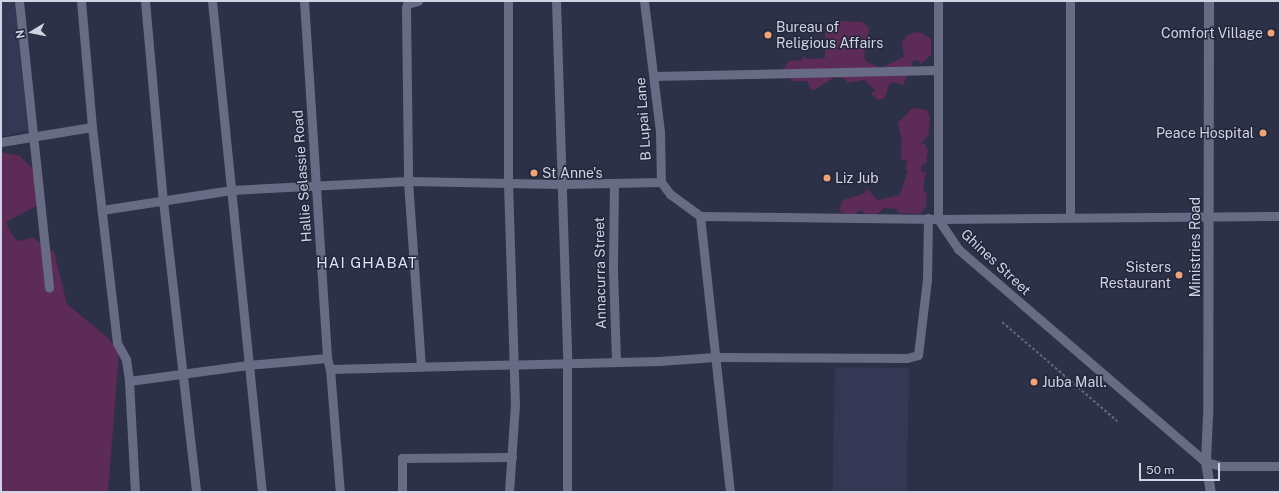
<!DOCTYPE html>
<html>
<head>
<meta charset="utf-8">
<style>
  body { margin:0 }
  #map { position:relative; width:1281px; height:493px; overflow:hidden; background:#2d3147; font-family:"Public Sans",sans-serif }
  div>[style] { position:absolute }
  .built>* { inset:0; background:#343855; transform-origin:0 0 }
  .green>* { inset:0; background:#5c2b57 }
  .path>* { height:2px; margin-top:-1px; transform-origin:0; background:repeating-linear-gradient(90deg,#626579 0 3px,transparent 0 5px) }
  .street>* { height:9px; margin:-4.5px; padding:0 4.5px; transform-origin:4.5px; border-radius:4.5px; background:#676b84 }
  .secondary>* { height:10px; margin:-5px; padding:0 5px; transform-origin:5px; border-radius:5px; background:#676b84 }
  .dots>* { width:11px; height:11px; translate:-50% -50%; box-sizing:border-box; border:2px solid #24273c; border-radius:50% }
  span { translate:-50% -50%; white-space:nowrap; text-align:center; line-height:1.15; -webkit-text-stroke:3px #24273c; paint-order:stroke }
  .poi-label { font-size:14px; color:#d1d4e3 }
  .left { translate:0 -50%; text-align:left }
  .right { translate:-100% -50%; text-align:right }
  .street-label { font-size:14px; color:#d1d4e3 }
  .neighbourhood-label { font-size:15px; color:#dce2fe; letter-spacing:1px }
  .frame { position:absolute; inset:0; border:2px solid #d1d4e3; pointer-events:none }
  .north { position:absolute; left:12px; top:12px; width:40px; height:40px; -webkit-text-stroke:3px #24273c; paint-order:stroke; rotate:260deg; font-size:11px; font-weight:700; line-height:16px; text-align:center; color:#d1d4e3 }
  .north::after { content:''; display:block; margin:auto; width:14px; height:18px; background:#d1d4e3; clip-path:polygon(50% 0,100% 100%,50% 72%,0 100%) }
  .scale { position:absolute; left:1139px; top:463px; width:81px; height:18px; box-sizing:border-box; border:2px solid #d1d4e3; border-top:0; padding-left:5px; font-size:12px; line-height:14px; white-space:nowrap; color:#d1d4e3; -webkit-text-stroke:3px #24273c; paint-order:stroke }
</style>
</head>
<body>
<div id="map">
  <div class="built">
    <i style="clip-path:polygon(1px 1px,16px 1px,28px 130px,1px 137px)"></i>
    <i style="left:835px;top:367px;width:74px;height:125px;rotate:1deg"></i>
  </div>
  <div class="green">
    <i style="clip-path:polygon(840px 21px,862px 22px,869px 28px,864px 56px,866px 61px,880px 68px,904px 57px,902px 43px,906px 36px,912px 33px,919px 32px,931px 39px,931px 55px,921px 64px,918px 60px,913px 61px,903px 85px,894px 82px,889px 84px,885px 98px,878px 100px,871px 94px,875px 90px,864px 80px,847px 83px,846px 79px,835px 77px,814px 90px,810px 89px,807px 81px,790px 81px,791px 77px,782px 70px,789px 61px,802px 60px,803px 56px,808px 59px,825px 58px,825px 31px)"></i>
    <i style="clip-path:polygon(912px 108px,927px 110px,930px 117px,928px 136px,921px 143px,925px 144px,928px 150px,926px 163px,921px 166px,921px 171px,926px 172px,923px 189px,927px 195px,926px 207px,920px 214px,898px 213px,897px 209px,884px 208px,876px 215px,864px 213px,861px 210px,853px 215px,843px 213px,839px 210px,843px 200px,863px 194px,867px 189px,878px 200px,900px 195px,908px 170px,905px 170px,907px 160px,902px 160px,901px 154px,902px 141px,898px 123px)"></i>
    <i style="clip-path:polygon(1px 152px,20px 156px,39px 175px,42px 203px,6px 222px,10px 231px,17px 241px,33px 238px,54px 252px,67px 304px,107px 337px,119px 352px,108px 492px,1px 492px)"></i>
  </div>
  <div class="path">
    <i style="left:1002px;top:322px;width:152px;rotate:40.7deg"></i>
  </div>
  <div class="street">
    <i style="left:19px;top:1px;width:288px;rotate:84deg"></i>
    <i style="left:81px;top:1px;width:126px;rotate:85deg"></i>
    <i style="left:92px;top:127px;width:217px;rotate:83.4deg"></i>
    <i style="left:117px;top:343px;width:18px;rotate:61deg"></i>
    <i style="left:126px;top:359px;width:22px;rotate:82deg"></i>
    <i style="left:129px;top:381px;width:111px;rotate:86.9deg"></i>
    <i style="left:145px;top:1px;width:201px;rotate:84.9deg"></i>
    <i style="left:163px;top:201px;width:293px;rotate:83.5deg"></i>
    <i style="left:212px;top:1px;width:494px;rotate:84.2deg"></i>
    <i style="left:304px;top:1px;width:358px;rotate:86.3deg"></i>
    <i style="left:327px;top:358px;width:11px;rotate:75deg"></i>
    <i style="left:330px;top:369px;width:123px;rotate:85.4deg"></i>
    <i style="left:418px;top:1px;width:11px;rotate:165deg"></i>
    <i style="left:407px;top:4px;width:4px;rotate:104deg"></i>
    <i style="left:406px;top:8px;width:173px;rotate:89.3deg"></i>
    <i style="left:408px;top:181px;width:186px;rotate:86deg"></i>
    <i style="left:508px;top:1px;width:182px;rotate:90deg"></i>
    <i style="left:508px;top:183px;width:221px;rotate:88.2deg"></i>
    <i style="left:515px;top:404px;width:88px;rotate:93.9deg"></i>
    <i style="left:556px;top:1px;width:360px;rotate:88.2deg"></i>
    <i style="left:567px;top:361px;width:131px;rotate:90deg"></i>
    <i style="left:644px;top:1px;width:132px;rotate:83deg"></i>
    <i style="left:660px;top:132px;width:50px;rotate:88.9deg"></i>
    <i style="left:661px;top:182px;width:15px;rotate:53deg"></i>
    <i style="left:670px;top:194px;width:37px;rotate:36deg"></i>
    <i style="left:938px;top:1px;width:218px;rotate:90deg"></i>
    <i style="left:938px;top:219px;width:36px;rotate:56deg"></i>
    <i style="left:958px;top:249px;width:327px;rotate:40.7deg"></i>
    <i style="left:1206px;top:462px;width:16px;rotate:15deg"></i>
    <i style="left:1221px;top:466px;width:59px"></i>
    <i style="left:654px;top:76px;width:283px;rotate:-1.2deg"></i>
    <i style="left:1px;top:142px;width:92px;rotate:-9.4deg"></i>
    <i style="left:614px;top:184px;width:86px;rotate:90.7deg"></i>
    <i style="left:613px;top:270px;width:91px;rotate:88.1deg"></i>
    <i style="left:102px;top:210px;width:131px;rotate:-8.8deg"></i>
    <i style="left:231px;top:190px;width:177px;rotate:-2.9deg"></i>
    <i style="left:408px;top:181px;width:153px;rotate:1.1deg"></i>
    <i style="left:561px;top:184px;width:100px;rotate:-1.1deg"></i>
    <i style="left:700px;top:216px;width:238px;rotate:0.7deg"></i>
    <i style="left:938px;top:219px;width:342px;rotate:-0.5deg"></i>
    <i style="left:700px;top:216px;width:278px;rotate:83.8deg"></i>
    <i style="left:1070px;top:216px;width:215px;rotate:-90deg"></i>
    <i style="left:330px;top:369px;width:329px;rotate:-1.4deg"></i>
    <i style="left:659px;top:361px;width:56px;rotate:-4.1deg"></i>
    <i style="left:715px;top:357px;width:192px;rotate:0.3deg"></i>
    <i style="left:907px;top:358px;width:11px;rotate:-15deg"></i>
    <i style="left:918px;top:355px;width:76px;rotate:-83.2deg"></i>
    <i style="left:927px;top:280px;width:62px;rotate:-89.1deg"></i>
    <i style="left:129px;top:381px;width:120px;rotate:-7.7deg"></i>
    <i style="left:248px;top:365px;width:79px;rotate:-5.1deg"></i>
    <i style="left:402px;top:492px;width:34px;rotate:-90deg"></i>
    <i style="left:402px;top:458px;width:110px;rotate:-0.5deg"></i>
  </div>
  <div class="secondary">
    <i style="left:1209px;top:1px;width:415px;rotate:90.1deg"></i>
    <i style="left:1208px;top:416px;width:46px;rotate:92.5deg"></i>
    <i style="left:1206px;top:462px;width:30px;rotate:81deg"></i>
  </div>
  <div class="dots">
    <i style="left:1271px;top:33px;background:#efa377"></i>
    <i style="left:768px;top:35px;background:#efa377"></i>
    <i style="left:1263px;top:133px;background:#efa377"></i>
    <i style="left:534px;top:173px;background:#efa377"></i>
    <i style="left:827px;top:178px;background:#efa377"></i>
    <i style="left:1179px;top:275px;background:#efa377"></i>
    <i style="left:1034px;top:382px;background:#efa377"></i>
  </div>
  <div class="poi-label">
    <span class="left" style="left:776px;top:35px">Bureau of<br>Religious Affairs</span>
    <span class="right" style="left:1263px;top:33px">Comfort Village</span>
    <span class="right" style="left:1254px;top:133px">Peace Hospital</span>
    <span class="left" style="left:542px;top:173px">St Anne's</span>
    <span class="left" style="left:835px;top:178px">Liz Jub</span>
    <span class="right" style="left:1171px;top:275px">Sisters<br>Restaurant</span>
    <span class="left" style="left:1042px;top:382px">Juba Mall.</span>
  </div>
  <div class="street-label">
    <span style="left:643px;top:119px;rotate:-94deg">B Lupai Lane</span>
    <span style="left:302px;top:176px;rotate:-94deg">Hallie Selassie Road</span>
    <span style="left:1195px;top:247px;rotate:-90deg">Ministries Road</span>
    <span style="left:996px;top:262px;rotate:43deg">Ghines Street</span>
    <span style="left:600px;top:273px;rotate:-91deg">Annacurra Street</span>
  </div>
  <div class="neighbourhood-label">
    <span style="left:367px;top:263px">HAI GHABAT</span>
  </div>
  <div class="frame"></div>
  <div class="north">N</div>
  <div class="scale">50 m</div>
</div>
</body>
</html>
